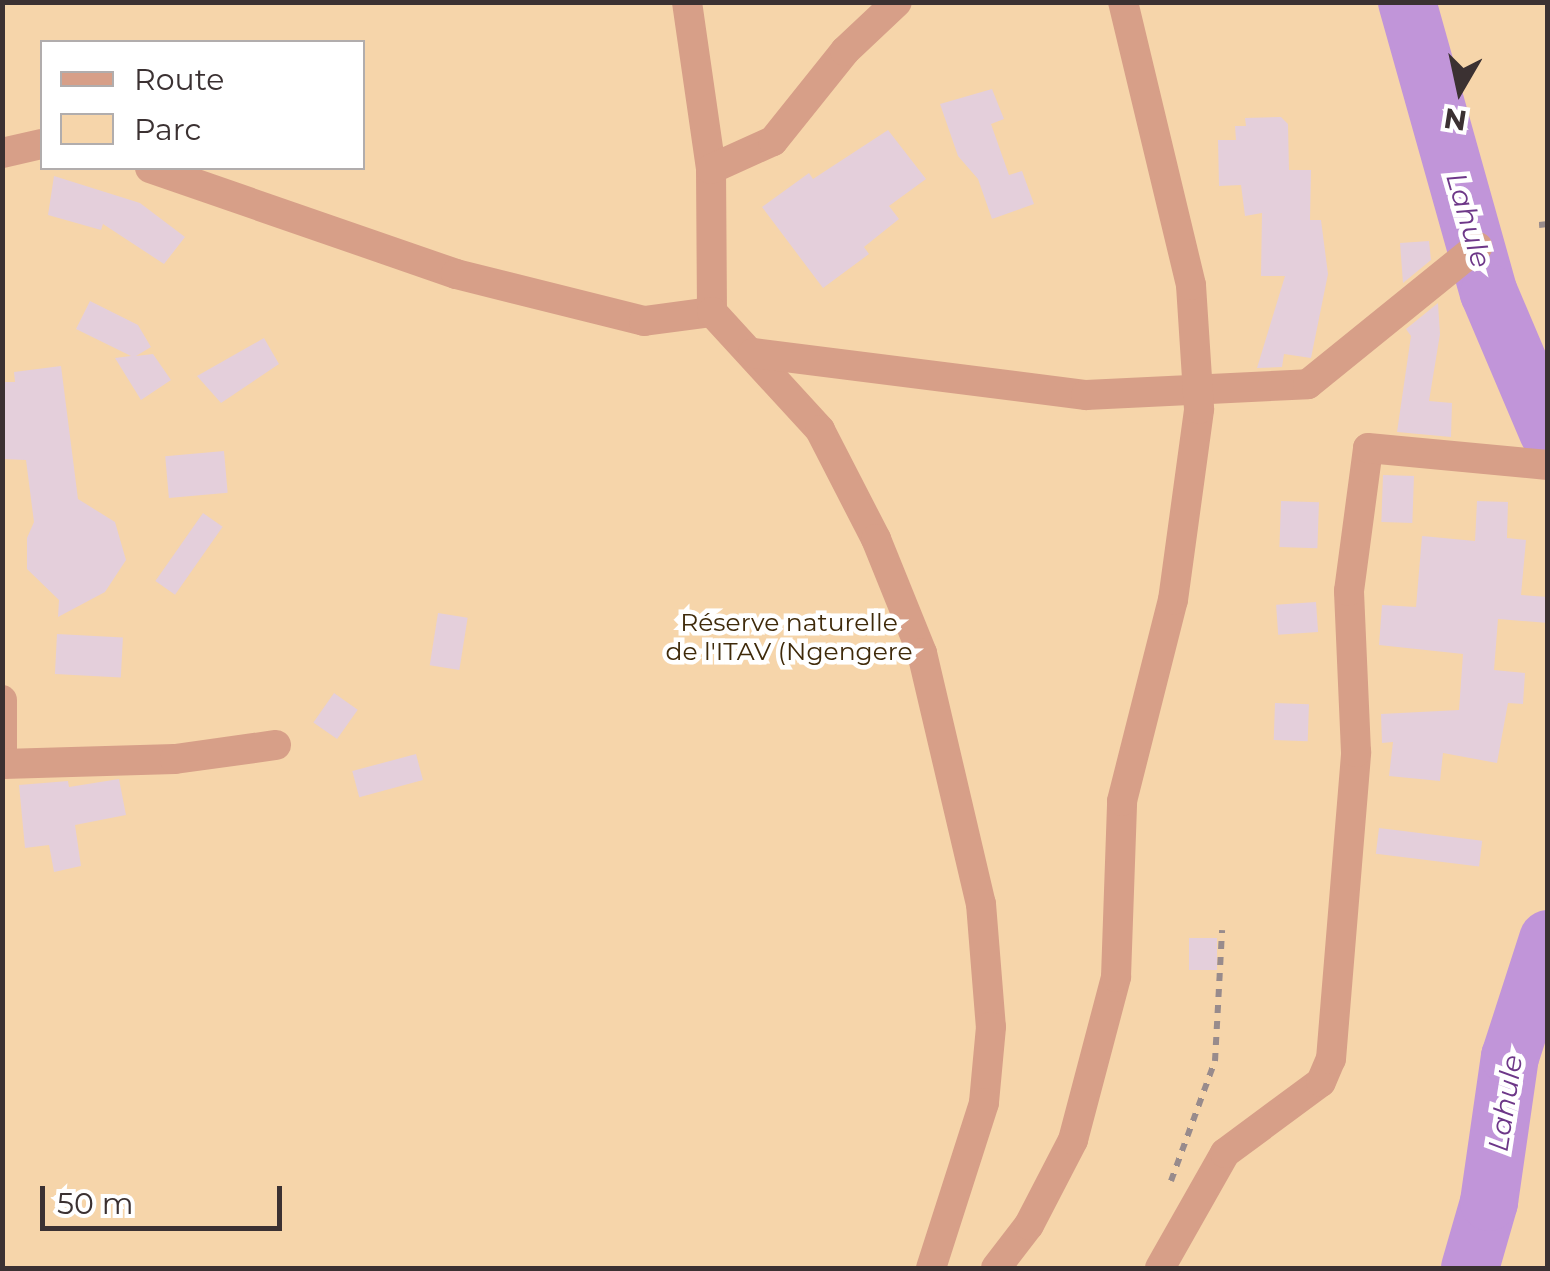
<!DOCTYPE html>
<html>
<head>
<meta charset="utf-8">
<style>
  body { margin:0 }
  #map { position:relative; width:1550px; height:1271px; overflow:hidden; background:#fdedee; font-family:Montserrat,sans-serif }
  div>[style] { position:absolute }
  .green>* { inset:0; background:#f6d5aa }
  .river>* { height:58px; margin:-29px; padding:0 29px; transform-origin:29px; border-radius:29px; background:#c195d9 }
  .building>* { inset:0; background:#e4cfdb; transform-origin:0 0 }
  .path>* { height:6px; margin-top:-3px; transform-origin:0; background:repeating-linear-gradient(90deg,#988b8c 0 8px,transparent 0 16px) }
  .minor>* { height:30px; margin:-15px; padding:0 15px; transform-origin:15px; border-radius:15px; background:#d79f88 }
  span { translate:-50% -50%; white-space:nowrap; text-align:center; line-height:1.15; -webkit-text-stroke:9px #fff; paint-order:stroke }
  .park-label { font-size:25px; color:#3f2a0a }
  .water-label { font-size:28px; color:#6d3788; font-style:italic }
  .frame { position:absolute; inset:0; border:5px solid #3b3132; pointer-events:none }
  .legend { position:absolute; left:40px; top:40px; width:325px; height:130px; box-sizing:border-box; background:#fff; border:2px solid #b1adad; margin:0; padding:12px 18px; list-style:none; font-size:30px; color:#3b3132 }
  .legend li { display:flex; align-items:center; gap:20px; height:50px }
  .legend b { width:50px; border:2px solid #b1adad }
  .north { position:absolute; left:1410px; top:40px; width:100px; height:100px; -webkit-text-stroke:8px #fff; paint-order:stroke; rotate:189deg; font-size:28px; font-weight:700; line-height:40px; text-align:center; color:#3b3132 }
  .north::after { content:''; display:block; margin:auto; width:35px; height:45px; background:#3b3132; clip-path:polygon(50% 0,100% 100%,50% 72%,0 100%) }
  .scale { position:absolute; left:40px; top:1186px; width:242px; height:45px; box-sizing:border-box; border:5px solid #3b3132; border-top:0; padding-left:12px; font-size:30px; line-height:35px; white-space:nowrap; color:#3b3132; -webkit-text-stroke:8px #fff; paint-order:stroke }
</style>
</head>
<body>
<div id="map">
  <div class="green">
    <i style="clip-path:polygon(evenodd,3px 3px,1547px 3px,1547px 1268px,3px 1268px,3px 3px,42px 42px,362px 42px,362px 168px,42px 168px,42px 42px)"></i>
  </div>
  <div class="river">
    <i style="left:1407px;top:2px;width:302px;rotate:74.3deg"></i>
    <i style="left:1489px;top:293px;width:151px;rotate:67deg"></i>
    <i style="left:1470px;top:1268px;width:69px;rotate:-73.9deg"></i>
    <i style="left:1489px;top:1202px;width:147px;rotate:-81.8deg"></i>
    <i style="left:1510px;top:1057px;width:124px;rotate:-72.1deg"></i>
  </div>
  <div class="building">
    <i style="clip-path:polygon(992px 89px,1004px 119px,991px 124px,1009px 175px,1022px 171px,1034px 204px,992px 219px,978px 179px,958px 156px,940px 104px)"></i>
    <i style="clip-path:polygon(1281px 117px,1288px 124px,1289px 170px,1311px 170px,1310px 220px,1321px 220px,1328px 274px,1311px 358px,1284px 354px,1282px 367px,1257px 368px,1285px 276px,1261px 276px,1262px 213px,1245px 216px,1241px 185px,1219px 186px,1218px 140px,1236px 140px,1235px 126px,1246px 126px,1245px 118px)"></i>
    <i style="clip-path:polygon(888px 130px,926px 179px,889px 206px,899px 219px,864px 247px,869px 254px,823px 288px,762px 207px,809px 173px,813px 179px)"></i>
    <i style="clip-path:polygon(54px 176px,140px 203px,185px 237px,164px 264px,103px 224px,101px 230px,48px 215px)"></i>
    <i style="clip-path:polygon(1429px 241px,1431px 260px,1403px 283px,1400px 243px)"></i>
    <i style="clip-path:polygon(90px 301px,138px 325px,151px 347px,136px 356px,153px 354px,171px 380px,141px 400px,115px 358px,131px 356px,76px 329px)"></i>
    <i style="clip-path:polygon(1438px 303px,1440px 334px,1429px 401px,1452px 403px,1451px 437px,1397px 432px,1411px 336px,1406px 329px)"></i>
    <i style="clip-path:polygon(264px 338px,279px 364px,221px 403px,197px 376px)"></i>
    <i style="clip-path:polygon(61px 366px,78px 499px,115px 522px,126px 560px,105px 592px,58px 617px,59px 600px,27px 569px,27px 538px,34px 522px,26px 460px,2px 459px,2px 382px,15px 382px,14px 372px)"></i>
    <i style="left:224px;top:451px;width:42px;height:59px;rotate:85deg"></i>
    <i style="left:1383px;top:475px;width:31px;height:47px;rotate:2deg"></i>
    <i style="left:1281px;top:501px;width:38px;height:46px;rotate:2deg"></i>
    <i style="clip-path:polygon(1477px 501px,1508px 502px,1507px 538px,1526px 540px,1521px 595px,1548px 597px,1548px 623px,1498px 619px,1494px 670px,1525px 673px,1523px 704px,1508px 703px,1497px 763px,1443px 753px,1440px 781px,1389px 776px,1393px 742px,1382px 743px,1381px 714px,1459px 710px,1463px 654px,1379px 645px,1382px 605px,1416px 607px,1422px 536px,1475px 541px)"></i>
    <i style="left:203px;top:513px;width:24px;height:83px;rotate:35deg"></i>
    <i style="left:1316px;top:602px;width:30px;height:40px;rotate:86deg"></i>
    <i style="left:438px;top:613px;width:30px;height:53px;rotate:9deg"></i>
    <i style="left:57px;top:634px;width:66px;height:40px;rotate:3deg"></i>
    <i style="left:334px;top:693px;width:29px;height:36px;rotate:35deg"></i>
    <i style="left:1275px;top:703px;width:34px;height:37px;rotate:2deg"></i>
    <i style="left:416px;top:754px;width:27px;height:66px;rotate:75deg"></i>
    <i style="clip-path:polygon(119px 779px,126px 815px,75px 825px,81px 866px,54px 872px,49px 845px,25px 848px,19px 785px,68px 781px,69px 787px)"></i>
    <i style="left:1379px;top:828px;width:104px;height:26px;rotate:7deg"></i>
    <i style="left:1189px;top:938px;width:28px;height:32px"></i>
  </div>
  <div class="path">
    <i style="left:1539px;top:225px;width:9px;rotate:-6deg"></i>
    <i style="left:1171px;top:1181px;width:128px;rotate:-69.9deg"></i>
    <i style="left:1215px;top:1061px;width:131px;rotate:-86.9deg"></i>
  </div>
  <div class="minor">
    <i style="left:687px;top:2px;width:169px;rotate:81.8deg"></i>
    <i style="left:711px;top:169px;width:143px;rotate:89.6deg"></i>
    <i style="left:2px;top:153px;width:41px;rotate:-12.7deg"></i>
    <i style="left:150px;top:168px;width:324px;rotate:19.1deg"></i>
    <i style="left:456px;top:274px;width:194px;rotate:14deg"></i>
    <i style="left:644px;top:321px;width:69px;rotate:-7.5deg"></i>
    <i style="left:712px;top:312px;width:160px;rotate:47.5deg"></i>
    <i style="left:820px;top:430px;width:123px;rotate:62.8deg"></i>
    <i style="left:876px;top:539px;width:123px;rotate:68deg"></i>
    <i style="left:922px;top:653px;width:258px;rotate:76.8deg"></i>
    <i style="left:981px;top:904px;width:123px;rotate:85.4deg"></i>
    <i style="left:991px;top:1027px;width:76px;rotate:95.3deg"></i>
    <i style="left:984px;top:1103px;width:173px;rotate:107.8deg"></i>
    <i style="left:711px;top:169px;width:68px;rotate:-24.3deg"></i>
    <i style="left:773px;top:141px;width:115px;rotate:-51.3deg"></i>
    <i style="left:845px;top:51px;width:71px;rotate:-43.3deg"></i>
    <i style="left:753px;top:353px;width:336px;rotate:7.2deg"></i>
    <i style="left:1086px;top:395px;width:222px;rotate:-2.8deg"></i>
    <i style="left:1308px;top:384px;width:218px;rotate:-39deg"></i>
    <i style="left:2px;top:700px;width:64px;rotate:90deg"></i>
    <i style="left:3px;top:764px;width:172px;rotate:-1.7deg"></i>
    <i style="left:175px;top:759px;width:102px;rotate:-7.9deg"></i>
    <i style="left:996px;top:1268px;width:54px;rotate:-52.5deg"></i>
    <i style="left:1029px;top:1225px;width:96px;rotate:-62.6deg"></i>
    <i style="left:1073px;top:1140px;width:169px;rotate:-75.2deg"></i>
    <i style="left:1116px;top:977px;width:176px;rotate:-88deg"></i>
    <i style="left:1122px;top:801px;width:207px;rotate:-75.8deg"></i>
    <i style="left:1173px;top:600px;width:193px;rotate:-82.2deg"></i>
    <i style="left:1199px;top:409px;width:124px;rotate:-93.7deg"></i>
    <i style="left:1191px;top:285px;width:291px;rotate:-103.5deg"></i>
    <i style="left:1160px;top:1268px;width:132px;rotate:-60.5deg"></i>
    <i style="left:1225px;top:1153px;width:119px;rotate:-36.5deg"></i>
    <i style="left:1321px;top:1082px;width:25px;rotate:-67deg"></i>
    <i style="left:1331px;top:1059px;width:308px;rotate:-85.3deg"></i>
    <i style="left:1356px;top:752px;width:161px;rotate:-92.5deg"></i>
    <i style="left:1349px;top:591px;width:144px;rotate:-82.4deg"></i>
    <i style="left:1368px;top:448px;width:181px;rotate:5.4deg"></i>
  </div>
  <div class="park-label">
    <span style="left:789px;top:637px">Réserve naturelle<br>de l'ITAV (Ngengere</span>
  </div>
  <div class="water-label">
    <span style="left:1469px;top:220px;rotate:74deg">Lahule</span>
    <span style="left:1505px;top:1103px;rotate:-81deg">Lahule</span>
  </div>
  <div class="frame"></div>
  <ul class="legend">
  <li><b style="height:12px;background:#d79f88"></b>Route</li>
  <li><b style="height:28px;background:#f6d5aa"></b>Parc</li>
  </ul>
  <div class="north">N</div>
  <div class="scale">50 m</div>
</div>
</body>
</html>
